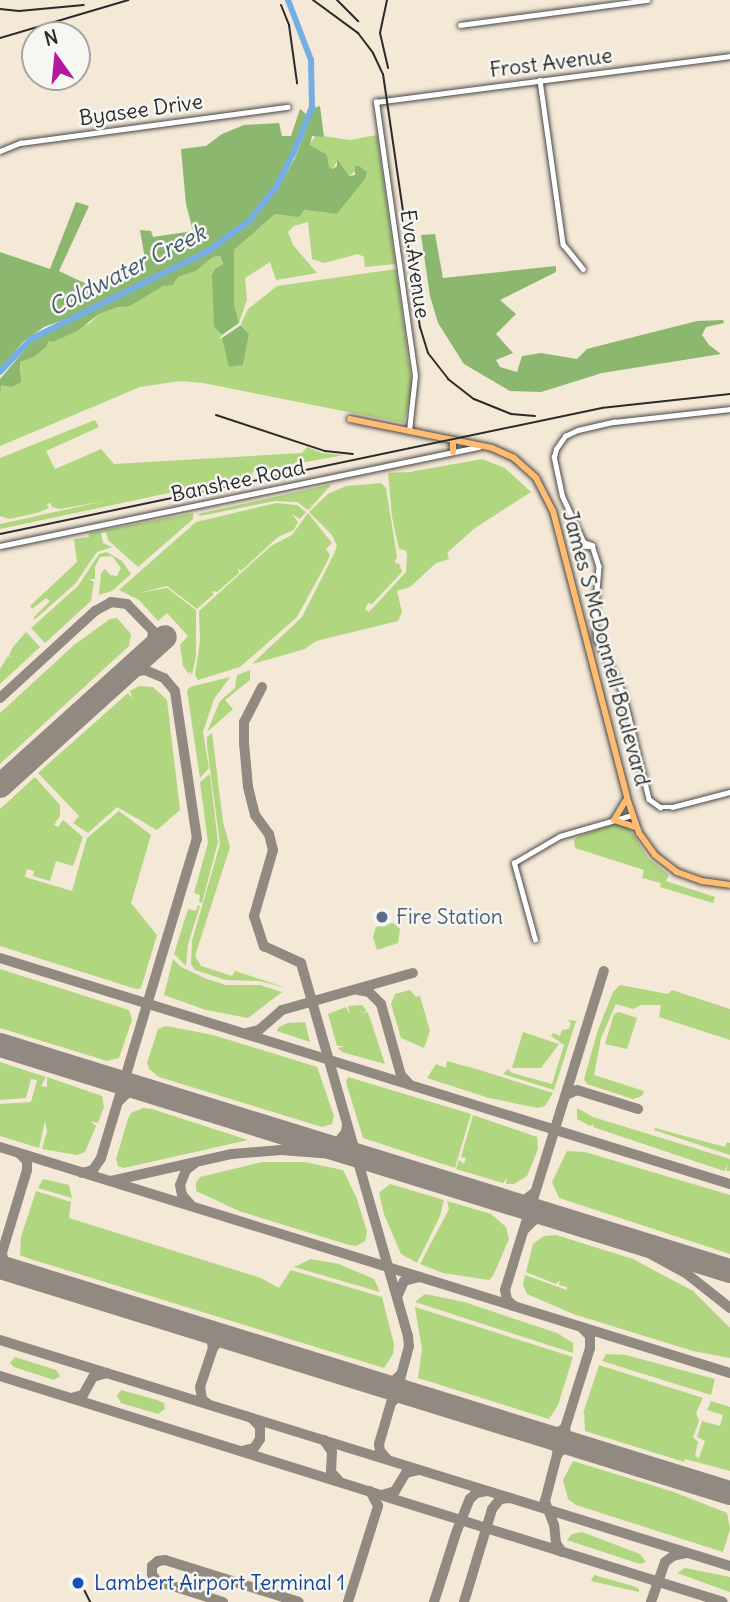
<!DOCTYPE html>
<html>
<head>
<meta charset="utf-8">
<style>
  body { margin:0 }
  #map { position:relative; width:730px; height:1602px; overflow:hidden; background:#f4e8d7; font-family:Delius,sans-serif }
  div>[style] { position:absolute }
  .green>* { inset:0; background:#b0d680 }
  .forest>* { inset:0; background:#8cb76e }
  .river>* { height:6px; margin:-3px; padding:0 3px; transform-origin:3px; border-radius:3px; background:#75aee5 }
  .taxiway>* { height:10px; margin:-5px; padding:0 5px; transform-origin:5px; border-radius:5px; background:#908a81 }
  .runway>* { height:24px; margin:-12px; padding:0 12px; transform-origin:12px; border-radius:12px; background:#908a81 }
  .roads { filter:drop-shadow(0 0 2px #494745) drop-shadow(0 0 2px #494745) }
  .minor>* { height:4.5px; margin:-2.25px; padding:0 2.25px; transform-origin:2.25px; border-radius:2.25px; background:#fff }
  .major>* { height:6px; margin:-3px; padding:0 3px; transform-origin:3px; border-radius:3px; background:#fdbc6f }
  .tram>* { height:2px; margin:-1px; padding:0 1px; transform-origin:1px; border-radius:1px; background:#2b2b2b }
  .rail>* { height:2px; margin:-1px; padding:0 1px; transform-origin:1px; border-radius:1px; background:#2b2b2b }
  .dots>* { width:19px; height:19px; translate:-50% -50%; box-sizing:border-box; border:4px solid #f6f6f2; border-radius:50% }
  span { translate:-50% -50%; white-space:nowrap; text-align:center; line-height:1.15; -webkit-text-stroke:5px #f6f6f2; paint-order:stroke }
  .street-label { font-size:21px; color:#2b2b2b }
  .service-label { font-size:21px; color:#4e5e75 }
  .left { translate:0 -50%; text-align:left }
  .transit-label { font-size:21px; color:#164399 }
  .water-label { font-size:23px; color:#45596c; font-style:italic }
  .north { position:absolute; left:21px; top:21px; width:70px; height:70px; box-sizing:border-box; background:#f6f6f2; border:2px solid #a5a5a2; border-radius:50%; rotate:345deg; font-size:19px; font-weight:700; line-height:28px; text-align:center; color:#2b2b2b }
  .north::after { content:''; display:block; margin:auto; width:24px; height:32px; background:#b5179e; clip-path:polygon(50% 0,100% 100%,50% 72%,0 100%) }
</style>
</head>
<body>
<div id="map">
  <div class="green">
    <i style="clip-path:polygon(316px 135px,350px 140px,377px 135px,395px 264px,365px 267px,364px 257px,358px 254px,324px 263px,312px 259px,308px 222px,294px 226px,288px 232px,293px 245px,317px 273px,276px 280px,270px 262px,245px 278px,247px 299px,239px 323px,234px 304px,234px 250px,275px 214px,293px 216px,303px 210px,337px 214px,365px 179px,356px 171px,349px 176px,337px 161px,333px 169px,329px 167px,310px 144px)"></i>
    <i style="clip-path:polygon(220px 256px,223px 265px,215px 269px,214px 327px,222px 335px,219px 339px,222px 338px,243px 365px,249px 334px,241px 324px,248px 309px,277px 286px,396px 269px,412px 388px,404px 423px,203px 383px,180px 381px,140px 387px,0 446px,0 385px,21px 373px,20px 362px,34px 357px,48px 341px,90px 323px,99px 314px,117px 306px,130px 306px,163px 285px,173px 285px,178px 277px,196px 271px,213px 257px)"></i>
    <i style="clip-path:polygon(95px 420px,99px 427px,46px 451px,55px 469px,101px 449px,114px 464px,302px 453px,307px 447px,322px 453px,344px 455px,252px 472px,253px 475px,0 529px,0 524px,105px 501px,60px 509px,52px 507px,50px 503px,47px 504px,49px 508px,37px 513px,9px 519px,0 516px,0 458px)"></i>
    <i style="clip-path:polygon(482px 459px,505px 468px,531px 492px,475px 528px,447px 553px,449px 559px,436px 563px,410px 587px,397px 591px,402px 612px,398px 621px,316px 641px,305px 649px,252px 664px,302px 617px,334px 554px,337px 546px,332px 535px,309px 512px,328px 494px,346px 486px,381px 483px,386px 488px,397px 557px,395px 561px,396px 564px,399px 563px,402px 572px,372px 604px,368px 603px,365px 609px,369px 612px,406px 572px,407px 554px,405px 550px,399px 549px,392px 517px,388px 473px,410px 472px)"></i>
    <i style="clip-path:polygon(332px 484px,312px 506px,309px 504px,312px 507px,308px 510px,297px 502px,275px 501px,200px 516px,198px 514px)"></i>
    <i style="clip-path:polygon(276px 503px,297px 505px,306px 512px,300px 519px,292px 514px,298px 522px,294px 530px,278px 537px,241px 571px,238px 568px,239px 573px,217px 592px,212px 591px,214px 594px,197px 609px,167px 586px,139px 593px,167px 588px,196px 610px,196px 656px,192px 675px,190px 671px,189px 674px,183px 666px,180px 645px,188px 636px,167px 613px,158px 621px,139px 600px,119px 590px,196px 522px)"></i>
    <i style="clip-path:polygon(193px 513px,193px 519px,138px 567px,108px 540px,106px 532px,101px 533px,103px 543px,112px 547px,97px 552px,75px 584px,34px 620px,34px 617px,50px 601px,46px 598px,32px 609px,30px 606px,77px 562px,74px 539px,89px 537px,89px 533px)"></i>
    <i style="clip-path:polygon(308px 513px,332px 543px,326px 549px,330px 555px,327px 562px,297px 617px,240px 667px,198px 680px,195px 675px,200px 641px,199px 611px,271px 546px,292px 535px)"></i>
    <i style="clip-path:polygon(107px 552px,122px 561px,131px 574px,112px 591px,99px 595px,101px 573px,105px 569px,110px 575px,117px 576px,121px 568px,112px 556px,100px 557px,95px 567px,95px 579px,89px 579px,94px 582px,91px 601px,45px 643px,31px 628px,78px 586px,99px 554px)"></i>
    <i style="clip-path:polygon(117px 618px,131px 634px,129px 646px,0 764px,0 713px,74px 645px,110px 619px)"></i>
    <i style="clip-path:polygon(26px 632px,40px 647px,0 684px,0 669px,8px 656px,12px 658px,9px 655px,13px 647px)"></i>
    <i style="clip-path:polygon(250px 670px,250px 680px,225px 700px,233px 709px,207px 732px,220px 701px,235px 688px,237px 675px)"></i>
    <i style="clip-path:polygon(230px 677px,214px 699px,203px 732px,209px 768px,200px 778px,187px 691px,190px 687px)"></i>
    <i style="clip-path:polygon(139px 686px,153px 687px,167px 700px,180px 810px,157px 830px,117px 807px,88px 833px,73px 823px,79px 816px,38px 773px,128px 693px,132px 698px,130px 691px)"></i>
    <i style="clip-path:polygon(212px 733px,223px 822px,230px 847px,195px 956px,201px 966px,232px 976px,235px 971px,287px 988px,259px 981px,226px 980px,195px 970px,191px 964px,192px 941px,220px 844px,207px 746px,207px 737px)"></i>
    <i style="clip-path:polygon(210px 774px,218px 842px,202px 903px,199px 902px,200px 895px,194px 893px,208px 843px,200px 782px)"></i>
    <i style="clip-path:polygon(35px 777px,60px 805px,60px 816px,54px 825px,58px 827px,63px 820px,83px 837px,73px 866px,56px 861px,50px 881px,33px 876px,34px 871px,27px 869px,25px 877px,72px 891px,87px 838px,119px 811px,151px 835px,131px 903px,157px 935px,141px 988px,136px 989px,0 946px,0 809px)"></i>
    <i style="clip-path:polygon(618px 823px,628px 826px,648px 858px,669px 875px,666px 881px,715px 897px,713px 903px,660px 887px,661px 883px,642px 878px,644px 870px,575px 848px,574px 840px,579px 836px)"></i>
    <i style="clip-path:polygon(198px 905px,200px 906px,188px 944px,186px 966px,174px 954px,188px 909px,196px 911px)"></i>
    <i style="clip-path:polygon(393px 923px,400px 929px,398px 943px,377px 950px,373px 937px,376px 927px)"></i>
    <i style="clip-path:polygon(173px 959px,181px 967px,207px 979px,226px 985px,260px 985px,282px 992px,248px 1018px,206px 1010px,164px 995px)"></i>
    <i style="clip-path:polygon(0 969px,129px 1010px,132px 1020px,119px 1058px,107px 1061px,0 1028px)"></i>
    <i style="clip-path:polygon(620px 985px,668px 994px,672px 990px,730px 1009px,730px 1040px,659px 1017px,661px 1005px,641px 1005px,633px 1009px,616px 1004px,601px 1038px,594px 1075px,644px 1091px,642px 1096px,633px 1099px,587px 1084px,584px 1079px,598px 1030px,613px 992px)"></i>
    <i style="clip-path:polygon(410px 990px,416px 997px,420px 996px,430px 1031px,424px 1048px,401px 1038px,391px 1004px,395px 994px)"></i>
    <i style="clip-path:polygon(362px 1005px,367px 1011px,360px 1013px,368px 1012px,385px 1064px,342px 1052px,338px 1048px,344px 1046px,337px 1046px,328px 1014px,346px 1007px,350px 1015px,348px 1006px)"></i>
    <i style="clip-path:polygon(619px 1012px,637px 1018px,627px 1049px,605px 1044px,614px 1014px)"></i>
    <i style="clip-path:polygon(568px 1020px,576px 1021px,554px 1090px,503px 1074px,508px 1069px,512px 1073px,552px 1084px,564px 1045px,551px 1036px,553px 1033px,560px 1036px,562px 1030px,569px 1029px,571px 1023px)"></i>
    <i style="clip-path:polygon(305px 1022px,310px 1042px,277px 1031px,279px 1027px,288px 1023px)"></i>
    <i style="clip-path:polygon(166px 1026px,213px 1035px,317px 1067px,334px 1116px,332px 1124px,322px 1127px,159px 1077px,149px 1069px,147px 1063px,158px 1029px)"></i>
    <i style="clip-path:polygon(523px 1032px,559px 1044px,541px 1068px,512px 1068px)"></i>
    <i style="clip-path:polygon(447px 1061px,476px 1069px,553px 1093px,545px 1106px,538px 1108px,489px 1098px,427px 1078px,436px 1064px,446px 1068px)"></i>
    <i style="clip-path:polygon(0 1062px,46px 1077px,41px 1086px,47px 1087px,47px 1077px,102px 1096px,104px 1107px,98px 1123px,90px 1121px,96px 1126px,85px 1152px,77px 1155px,42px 1149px,47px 1131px,45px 1121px,39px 1148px,0 1136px,0 1104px,31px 1102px,37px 1080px,31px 1079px,26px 1098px,0 1100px)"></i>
    <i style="clip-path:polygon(348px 1077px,471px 1114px,455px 1168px,363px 1138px,346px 1082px)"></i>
    <i style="clip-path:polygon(143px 1108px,152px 1109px,248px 1140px,124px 1168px,118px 1166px,116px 1159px,128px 1119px,131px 1113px)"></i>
    <i style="clip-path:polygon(577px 1108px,593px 1117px,730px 1159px,730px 1171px,726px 1171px,728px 1164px,724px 1171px,593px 1127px,593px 1124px,590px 1126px,577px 1119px)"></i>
    <i style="clip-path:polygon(473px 1115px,537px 1137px,538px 1149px,527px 1176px,514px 1184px,506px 1184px,507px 1178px,503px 1183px,456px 1169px,459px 1160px,464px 1164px,466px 1158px,461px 1157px)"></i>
    <i style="clip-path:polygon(655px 1128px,725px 1147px,727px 1142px,730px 1143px,730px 1155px,654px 1130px)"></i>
    <i style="clip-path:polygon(567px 1151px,585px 1152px,730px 1195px,730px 1254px,559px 1198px,552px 1182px)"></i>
    <i style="clip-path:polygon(262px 1162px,304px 1162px,343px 1170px,357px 1199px,367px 1232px,365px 1241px,356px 1246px,349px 1245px,239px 1211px,196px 1191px,196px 1182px,200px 1177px)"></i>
    <i style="clip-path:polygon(43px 1179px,69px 1185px,72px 1198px,38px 1188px)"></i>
    <i style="clip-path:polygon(390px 1184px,444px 1200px,440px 1216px,417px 1263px,401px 1254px,384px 1214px,379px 1193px)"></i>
    <i style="clip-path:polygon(36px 1191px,71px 1202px,69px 1218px,261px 1278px,279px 1288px,291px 1270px,382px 1297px,394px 1344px,393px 1354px,384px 1368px,27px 1258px,20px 1255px,21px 1237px)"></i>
    <i style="clip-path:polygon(447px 1201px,491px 1214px,506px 1227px,509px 1239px,493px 1276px,489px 1280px,443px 1273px,420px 1264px,449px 1209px)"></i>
    <i style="clip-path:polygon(556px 1235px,633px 1259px,693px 1291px,730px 1328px,730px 1358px,693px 1351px,573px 1314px,527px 1294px,523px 1285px,525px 1275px,567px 1290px,567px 1287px,559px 1285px,560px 1280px,556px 1284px,526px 1272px,533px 1244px,544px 1236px)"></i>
    <i style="clip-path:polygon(311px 1259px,339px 1264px,374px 1279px,380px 1292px,294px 1267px)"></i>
    <i style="clip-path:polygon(425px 1294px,464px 1302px,557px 1333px,573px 1343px,573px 1353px,415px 1302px)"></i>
    <i style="clip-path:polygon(415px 1307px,573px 1357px,558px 1405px,549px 1419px,418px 1378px,422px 1349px)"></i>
    <i style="clip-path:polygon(606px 1354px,626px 1355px,715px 1379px,711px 1395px,602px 1361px)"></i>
    <i style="clip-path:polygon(15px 1357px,56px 1370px,60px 1376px,54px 1380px,14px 1367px,10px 1363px)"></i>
    <i style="clip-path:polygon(599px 1365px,703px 1398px,696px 1413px,699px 1421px,693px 1437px,698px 1442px,695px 1456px,699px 1458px,705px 1441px,697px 1437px,702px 1421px,720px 1426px,723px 1415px,707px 1410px,711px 1401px,730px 1407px,730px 1471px,685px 1459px,684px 1462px,585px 1431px,584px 1411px)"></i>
    <i style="clip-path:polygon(121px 1390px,157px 1400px,164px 1403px,165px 1409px,158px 1414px,121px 1403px,117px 1396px)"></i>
    <i style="clip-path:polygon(573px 1461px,674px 1492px,727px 1513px,730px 1529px,723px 1552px,576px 1505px,568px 1499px,563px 1480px)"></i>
    <i style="clip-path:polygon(582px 1532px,640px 1554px,646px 1562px,640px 1564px,567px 1540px,572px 1534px)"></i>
    <i style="clip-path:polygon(685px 1568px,730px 1577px,730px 1592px,677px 1573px)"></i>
    <i style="clip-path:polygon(594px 1575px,633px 1586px,639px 1589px,639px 1592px,591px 1581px)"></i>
  </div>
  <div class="forest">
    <i style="clip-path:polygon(320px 106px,324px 137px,312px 136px,310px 145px,327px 155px,329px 167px,333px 169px,337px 166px,337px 159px,349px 176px,355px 175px,355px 166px,359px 166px,367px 172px,365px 179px,337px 214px,304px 210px,299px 217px,275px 214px,234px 250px,234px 304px,239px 323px,222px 335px,214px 327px,212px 275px,215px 269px,223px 264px,220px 256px,213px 257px,196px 271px,178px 277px,173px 285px,163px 286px,130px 306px,117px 307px,99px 314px,77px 331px,53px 342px,48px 341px,47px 346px,34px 357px,20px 362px,21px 382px,12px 387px,1px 385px,0 393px,0 379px,33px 340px,209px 253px,251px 222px,278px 188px,295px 158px,314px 108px)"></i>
    <i style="clip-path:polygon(300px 109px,306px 114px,294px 149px,275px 186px,248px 220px,207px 249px,66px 319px,44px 327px,24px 341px,0 369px,0 252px,50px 269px,76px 202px,89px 206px,59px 271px,93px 287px,106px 285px,135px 270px,145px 259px,140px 230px,151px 231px,153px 237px,193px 231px,186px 204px,181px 149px,206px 146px,222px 134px,244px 125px,279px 123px,282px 136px,291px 136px)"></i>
    <i style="clip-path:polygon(435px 234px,443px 278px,556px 266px,556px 272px,500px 300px,516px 314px,496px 334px,513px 353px,496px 360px,500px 367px,517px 372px,522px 356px,541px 353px,577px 359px,587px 349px,614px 342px,697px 321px,723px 320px,724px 323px,706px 327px,702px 335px,709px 345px,721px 354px,602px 373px,541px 392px,510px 391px,464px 364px,438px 323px,430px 296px,421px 235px)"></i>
    <i style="clip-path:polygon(241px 325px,249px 334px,243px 365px,229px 367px,222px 338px)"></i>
  </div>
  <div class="river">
    <i style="left:0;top:372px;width:45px;rotate:-46.8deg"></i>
    <i style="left:31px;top:339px;width:198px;rotate:-26.4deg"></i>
    <i style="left:208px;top:251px;width:51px;rotate:-36.2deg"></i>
    <i style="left:249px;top:221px;width:43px;rotate:-51.5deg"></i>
    <i style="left:276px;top:187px;width:37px;rotate:-63deg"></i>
    <i style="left:293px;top:154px;width:51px;rotate:-68deg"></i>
    <i style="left:312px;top:107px;width:47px;rotate:-91.2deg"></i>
    <i style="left:311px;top:60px;width:64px;rotate:-111deg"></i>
  </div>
  <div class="taxiway">
    <i style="left:262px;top:687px;width:39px;rotate:117deg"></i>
    <i style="left:244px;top:722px;width:21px;rotate:90deg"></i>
    <i style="left:244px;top:743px;width:44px;rotate:84.8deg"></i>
    <i style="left:248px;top:787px;width:29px;rotate:76deg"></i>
    <i style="left:255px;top:815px;width:24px;rotate:54deg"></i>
    <i style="left:269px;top:834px;width:16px;rotate:76deg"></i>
    <i style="left:273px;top:850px;width:69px;rotate:106.1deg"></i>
    <i style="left:254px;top:916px;width:32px;rotate:72deg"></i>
    <i style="left:264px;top:946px;width:41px;rotate:24.7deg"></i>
    <i style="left:301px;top:963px;width:389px;rotate:74deg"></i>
    <i style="left:408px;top:1337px;width:9px;rotate:84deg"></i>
    <i style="left:409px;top:1346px;width:35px;rotate:105deg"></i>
    <i style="left:400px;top:1380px;width:11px;rotate:63deg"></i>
    <i style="left:405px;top:1390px;width:9px;rotate:32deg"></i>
    <i style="left:0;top:698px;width:129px;rotate:-42.5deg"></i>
    <i style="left:95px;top:611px;width:18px;rotate:-29deg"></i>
    <i style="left:111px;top:602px;width:16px;rotate:7deg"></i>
    <i style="left:127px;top:604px;width:37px;rotate:46deg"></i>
    <i style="left:153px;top:631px;width:19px;rotate:96deg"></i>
    <i style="left:0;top:958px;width:764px;rotate:17.2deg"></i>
    <i style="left:358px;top:990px;width:11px;rotate:10deg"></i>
    <i style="left:369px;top:992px;width:17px;rotate:45deg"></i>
    <i style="left:381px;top:1004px;width:74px;rotate:74.3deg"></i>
    <i style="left:401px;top:1075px;width:12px;rotate:48deg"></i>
    <i style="left:246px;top:1033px;width:13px;rotate:-13deg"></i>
    <i style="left:259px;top:1030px;width:30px;rotate:-41deg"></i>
    <i style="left:282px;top:1010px;width:136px;rotate:-15.8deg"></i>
    <i style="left:566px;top:1095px;width:12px;rotate:-24deg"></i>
    <i style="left:577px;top:1090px;width:64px;rotate:17.3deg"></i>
    <i style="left:119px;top:1101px;width:10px;rotate:-45deg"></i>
    <i style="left:126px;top:1094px;width:17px;rotate:-17deg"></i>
    <i style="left:321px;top:1145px;width:17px;rotate:-10deg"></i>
    <i style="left:338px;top:1142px;width:13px;rotate:-51deg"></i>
    <i style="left:346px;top:1132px;width:7px;rotate:-82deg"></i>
    <i style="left:0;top:1147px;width:764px;rotate:17.2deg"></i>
    <i style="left:82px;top:1173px;width:11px;rotate:-15deg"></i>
    <i style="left:93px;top:1170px;width:14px;rotate:-56deg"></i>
    <i style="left:101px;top:1158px;width:333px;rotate:-73.3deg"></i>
    <i style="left:197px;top:839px;width:150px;rotate:-98.5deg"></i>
    <i style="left:175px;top:691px;width:17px;rotate:-130deg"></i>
    <i style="left:164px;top:678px;width:21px;rotate:-157deg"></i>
    <i style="left:145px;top:670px;width:12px;rotate:171deg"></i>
    <i style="left:133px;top:672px;width:17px;rotate:155deg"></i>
    <i style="left:111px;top:1181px;width:124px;rotate:-12.6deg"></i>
    <i style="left:232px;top:1154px;width:49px;rotate:-4.7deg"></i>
    <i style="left:281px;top:1150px;width:53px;rotate:4.3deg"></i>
    <i style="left:334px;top:1154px;width:74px;rotate:13.3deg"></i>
    <i style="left:512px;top:1204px;width:10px;rotate:-11deg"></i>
    <i style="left:522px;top:1202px;width:15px;rotate:-37deg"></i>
    <i style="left:191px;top:1205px;width:13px;rotate:-132deg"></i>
    <i style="left:182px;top:1195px;width:10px;rotate:-101deg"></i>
    <i style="left:180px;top:1185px;width:16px;rotate:-68deg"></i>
    <i style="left:186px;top:1170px;width:11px;rotate:-38deg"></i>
    <i style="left:525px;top:1229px;width:13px;rotate:-45deg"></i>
    <i style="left:534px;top:1220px;width:16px;rotate:-18deg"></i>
    <i style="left:620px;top:1237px;width:77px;rotate:28.9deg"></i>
    <i style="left:687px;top:1274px;width:55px;rotate:38.3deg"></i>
    <i style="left:2px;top:1253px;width:10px;rotate:79deg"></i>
    <i style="left:4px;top:1263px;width:13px;rotate:39deg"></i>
    <i style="left:0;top:1259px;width:93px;rotate:-73.1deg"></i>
    <i style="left:27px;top:1170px;width:9px;rotate:-90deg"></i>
    <i style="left:27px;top:1161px;width:10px;rotate:-135deg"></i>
    <i style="left:397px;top:1297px;width:17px;rotate:-66deg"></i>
    <i style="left:404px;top:1281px;width:16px;rotate:-15deg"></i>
    <i style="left:514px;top:1306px;width:9px;rotate:-139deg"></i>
    <i style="left:507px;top:1300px;width:10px;rotate:-101deg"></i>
    <i style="left:505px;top:1290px;width:334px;rotate:-72.8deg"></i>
    <i style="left:203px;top:1330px;width:11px;rotate:41deg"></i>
    <i style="left:211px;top:1337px;width:11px;rotate:80deg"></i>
    <i style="left:0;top:1340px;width:764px;rotate:17.2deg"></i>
    <i style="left:0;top:1376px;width:757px;rotate:17.36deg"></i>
    <i style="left:381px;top:1385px;width:10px;rotate:-6deg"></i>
    <i style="left:391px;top:1384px;width:13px;rotate:-45deg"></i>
    <i style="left:71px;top:1398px;width:12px;rotate:-14deg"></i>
    <i style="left:83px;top:1395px;width:21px;rotate:-61deg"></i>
    <i style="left:93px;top:1377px;width:14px;rotate:-17deg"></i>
    <i style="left:208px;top:1404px;width:8px;rotate:-140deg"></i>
    <i style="left:202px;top:1399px;width:12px;rotate:-99deg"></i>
    <i style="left:200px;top:1387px;width:41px;rotate:-71.6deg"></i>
    <i style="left:213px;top:1348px;width:11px;rotate:-49deg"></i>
    <i style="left:220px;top:1340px;width:11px;rotate:-10deg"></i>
    <i style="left:324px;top:1440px;width:14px;rotate:56deg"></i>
    <i style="left:332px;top:1452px;width:20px;rotate:93deg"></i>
    <i style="left:331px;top:1472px;width:12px;rotate:48deg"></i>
    <i style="left:242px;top:1451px;width:12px;rotate:-14deg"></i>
    <i style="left:254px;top:1448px;width:11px;rotate:-56deg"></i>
    <i style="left:260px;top:1439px;width:12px;rotate:-90deg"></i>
    <i style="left:260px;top:1427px;width:12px;rotate:-132deg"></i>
    <i style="left:557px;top:1455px;width:9px;rotate:-49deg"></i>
    <i style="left:563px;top:1448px;width:11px;rotate:-22deg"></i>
    <i style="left:573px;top:1444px;width:11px;rotate:-128deg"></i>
    <i style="left:566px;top:1435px;width:8px;rotate:-97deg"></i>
    <i style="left:387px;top:1459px;width:11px;rotate:-131deg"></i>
    <i style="left:380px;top:1451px;width:7px;rotate:-98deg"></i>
    <i style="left:379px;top:1444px;width:43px;rotate:-73.7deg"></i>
    <i style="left:391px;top:1403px;width:11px;rotate:-45deg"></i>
    <i style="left:399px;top:1395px;width:14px"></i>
    <i style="left:382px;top:1495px;width:14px;rotate:-17deg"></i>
    <i style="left:395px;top:1491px;width:21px;rotate:-59deg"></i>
    <i style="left:406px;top:1473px;width:12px;rotate:-14deg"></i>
    <i style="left:562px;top:1552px;width:11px;rotate:-124deg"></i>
    <i style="left:556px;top:1543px;width:18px;rotate:-96deg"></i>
    <i style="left:554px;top:1525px;width:26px;rotate:-111deg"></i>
    <i style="left:545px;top:1501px;width:52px;rotate:-75.4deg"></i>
    <i style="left:558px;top:1451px;width:17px;rotate:-123deg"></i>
    <i style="left:549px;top:1437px;width:18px;rotate:-29deg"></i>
    <i style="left:565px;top:1428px;width:84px;rotate:-72.6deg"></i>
    <i style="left:590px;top:1348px;width:12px;rotate:-90deg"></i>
    <i style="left:590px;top:1336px;width:11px;rotate:-135deg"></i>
    <i style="left:223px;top:1602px;width:69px;rotate:-162.3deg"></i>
    <i style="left:157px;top:1581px;width:9px;rotate:-126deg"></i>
    <i style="left:152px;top:1574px;width:8px;rotate:-90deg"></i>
    <i style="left:152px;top:1566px;width:8px;rotate:-40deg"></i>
    <i style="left:158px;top:1561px;width:7px;rotate:-8deg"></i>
    <i style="left:165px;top:1560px;width:140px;rotate:17.4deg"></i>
    <i style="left:348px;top:1602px;width:101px;rotate:-72.6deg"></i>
    <i style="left:378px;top:1506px;width:17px;rotate:-118deg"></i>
    <i style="left:434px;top:1602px;width:72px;rotate:-72.3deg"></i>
    <i style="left:456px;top:1533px;width:37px;rotate:-68deg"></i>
    <i style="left:470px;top:1499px;width:8px;rotate:-45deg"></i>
    <i style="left:476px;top:1493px;width:11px;rotate:-10deg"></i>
    <i style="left:464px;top:1602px;width:97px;rotate:-73.2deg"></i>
    <i style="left:492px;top:1509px;width:13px;rotate:-51deg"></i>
    <i style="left:500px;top:1499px;width:10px;rotate:-6deg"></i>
    <i style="left:651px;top:1602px;width:42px;rotate:-70.7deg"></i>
    <i style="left:665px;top:1562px;width:10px;rotate:-37deg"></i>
    <i style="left:673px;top:1556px;width:13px;rotate:-13deg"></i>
  </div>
  <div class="runway">
    <i style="left:0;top:786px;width:222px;rotate:-42.1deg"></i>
    <i style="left:0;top:1045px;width:764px;rotate:17.2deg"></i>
    <i style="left:0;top:1267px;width:764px;rotate:17.2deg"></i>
  </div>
  <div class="roads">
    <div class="minor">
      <i style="left:460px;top:25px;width:189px;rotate:-7.6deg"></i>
      <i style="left:540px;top:80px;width:166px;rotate:82deg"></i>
      <i style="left:563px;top:244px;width:32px;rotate:51deg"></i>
      <i style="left:0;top:151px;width:22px;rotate:-22deg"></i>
      <i style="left:20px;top:143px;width:270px;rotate:-7.7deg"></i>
      <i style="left:409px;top:431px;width:55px;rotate:-83.8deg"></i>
      <i style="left:415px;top:376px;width:277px;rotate:-98.1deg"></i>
      <i style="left:376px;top:102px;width:357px;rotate:-7.4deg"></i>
      <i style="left:584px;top:542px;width:9px;rotate:21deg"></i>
      <i style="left:592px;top:545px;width:22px;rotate:72deg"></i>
      <i style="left:599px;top:566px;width:51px;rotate:94.5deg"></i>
      <i style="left:595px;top:617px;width:22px;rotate:85deg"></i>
      <i style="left:597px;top:639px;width:60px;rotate:64.3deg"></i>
      <i style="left:623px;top:693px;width:109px;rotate:76.2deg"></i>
      <i style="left:649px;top:799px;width:14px;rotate:36deg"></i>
      <i style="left:660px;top:807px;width:12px"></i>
      <i style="left:672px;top:807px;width:60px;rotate:-14.5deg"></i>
      <i style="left:0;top:546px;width:489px;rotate:-11.7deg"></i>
      <i style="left:592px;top:547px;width:7px;rotate:-172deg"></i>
      <i style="left:585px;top:546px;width:55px;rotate:-114.7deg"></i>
      <i style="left:562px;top:496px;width:40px;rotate:-102deg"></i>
      <i style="left:554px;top:457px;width:8px;rotate:-76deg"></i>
      <i style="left:556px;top:449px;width:16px;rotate:-55deg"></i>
      <i style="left:565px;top:436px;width:14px;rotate:-25deg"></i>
      <i style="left:578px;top:430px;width:37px;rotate:-13deg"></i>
      <i style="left:614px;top:422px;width:117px;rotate:-6.4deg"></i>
      <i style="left:535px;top:940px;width:80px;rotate:-105.3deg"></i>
      <i style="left:514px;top:863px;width:53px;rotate:-30.4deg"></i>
      <i style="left:560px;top:836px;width:75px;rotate:-16.3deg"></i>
    </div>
    <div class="major">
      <i style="left:350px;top:419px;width:145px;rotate:11.5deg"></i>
      <i style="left:492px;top:448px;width:24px;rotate:24deg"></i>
      <i style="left:514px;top:458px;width:30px;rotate:42deg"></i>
      <i style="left:536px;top:478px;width:37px;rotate:63deg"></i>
      <i style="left:553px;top:511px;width:296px;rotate:75.5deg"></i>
      <i style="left:627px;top:798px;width:37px;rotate:71deg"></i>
      <i style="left:639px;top:833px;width:27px;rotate:54deg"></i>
      <i style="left:655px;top:855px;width:28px;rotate:38deg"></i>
      <i style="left:677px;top:872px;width:27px;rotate:20deg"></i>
      <i style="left:702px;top:881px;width:28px;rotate:8deg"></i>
      <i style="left:453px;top:440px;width:12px;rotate:90deg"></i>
      <i style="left:614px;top:820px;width:23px;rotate:-59deg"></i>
      <i style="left:614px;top:820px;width:23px;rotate:18deg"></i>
    </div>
  </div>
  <div class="tram">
    <i style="left:78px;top:1578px;width:27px;rotate:63deg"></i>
  </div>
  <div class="rail">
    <i style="left:313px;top:0;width:56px;rotate:36.3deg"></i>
    <i style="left:358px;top:33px;width:25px;rotate:53deg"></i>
    <i style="left:373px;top:53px;width:23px;rotate:65deg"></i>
    <i style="left:383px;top:74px;width:256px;rotate:81.7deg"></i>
    <i style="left:420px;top:327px;width:27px;rotate:73deg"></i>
    <i style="left:428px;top:353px;width:33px;rotate:52deg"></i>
    <i style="left:448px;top:379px;width:33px;rotate:38deg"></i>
    <i style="left:474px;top:399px;width:40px;rotate:22deg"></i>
    <i style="left:511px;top:414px;width:24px;rotate:5deg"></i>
    <i style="left:337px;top:0;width:30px;rotate:45deg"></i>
    <i style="left:387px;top:0;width:34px;rotate:102deg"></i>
    <i style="left:380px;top:33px;width:36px;rotate:77deg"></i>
    <i style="left:281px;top:5px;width:22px;rotate:68deg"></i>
    <i style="left:289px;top:25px;width:59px;rotate:82.1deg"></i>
    <i style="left:0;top:9px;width:19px;rotate:6deg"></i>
    <i style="left:19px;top:11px;width:65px;rotate:-5.3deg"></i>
    <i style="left:0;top:38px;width:134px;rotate:-16.5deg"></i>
    <i style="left:216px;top:415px;width:115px;rotate:18.3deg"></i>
    <i style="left:325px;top:451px;width:28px;rotate:6deg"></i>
    <i style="left:0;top:534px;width:615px;rotate:-11.82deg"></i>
    <i style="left:602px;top:408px;width:129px;rotate:-6.2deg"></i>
  </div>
  <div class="dots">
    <i style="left:382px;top:917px;background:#5c6f8a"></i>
    <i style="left:78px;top:1583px;background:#1a4fb4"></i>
  </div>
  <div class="street-label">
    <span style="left:551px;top:63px;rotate:-7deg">Frost Avenue</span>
    <span style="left:141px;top:110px;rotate:-8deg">Byasee Drive</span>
    <span style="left:415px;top:264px;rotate:82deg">Eva Avenue</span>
    <span style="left:238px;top:481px;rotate:-12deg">Banshee Road</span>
    <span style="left:606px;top:648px;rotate:75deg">James S McDonnell Boulevard</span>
  </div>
  <div class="service-label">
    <span class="left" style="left:396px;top:917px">Fire Station</span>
  </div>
  <div class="transit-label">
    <span class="left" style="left:94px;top:1583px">Lambert Airport Terminal 1</span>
  </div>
  <div class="water-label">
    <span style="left:127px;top:270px;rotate:-27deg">Coldwater Creek</span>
  </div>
  <div class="north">N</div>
</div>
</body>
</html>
